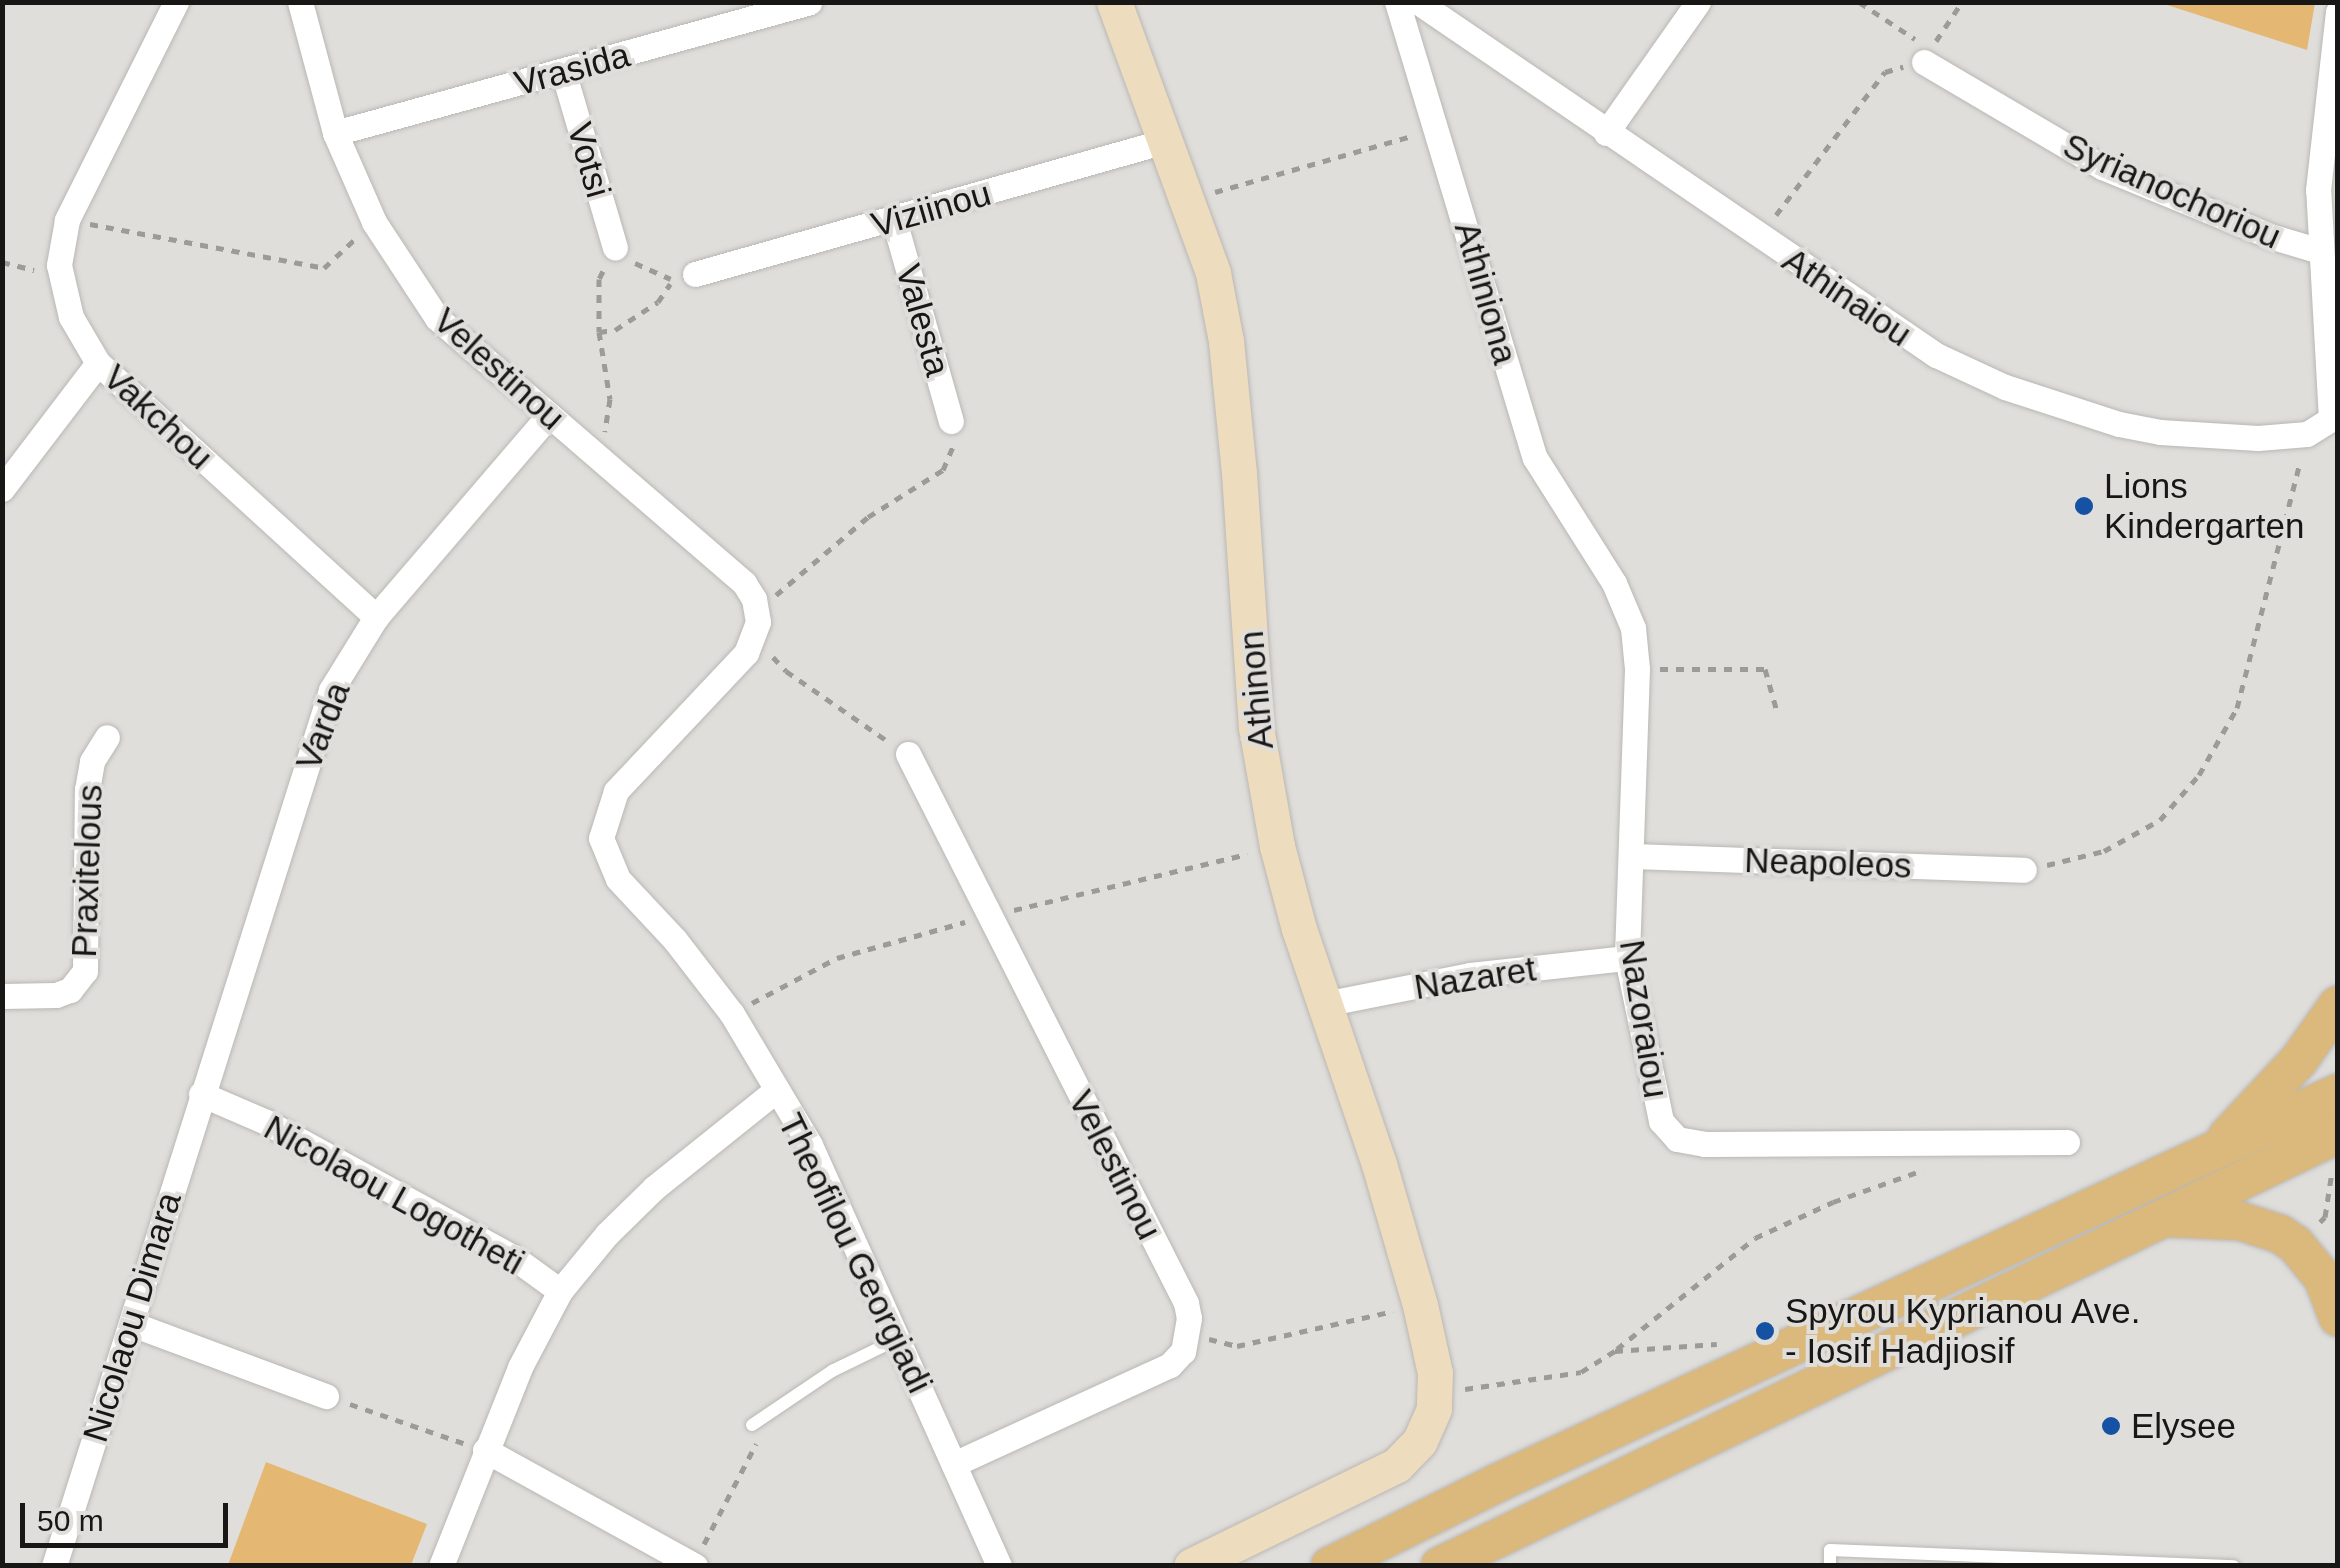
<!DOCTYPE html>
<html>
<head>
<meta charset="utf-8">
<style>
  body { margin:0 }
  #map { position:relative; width:2340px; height:1568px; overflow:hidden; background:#e0dedb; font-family:Helvetica,sans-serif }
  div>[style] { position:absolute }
  .green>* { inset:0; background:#e4b873 }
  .path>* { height:5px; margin-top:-2.5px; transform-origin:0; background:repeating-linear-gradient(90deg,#9c9b98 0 8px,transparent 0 16px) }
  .roads { filter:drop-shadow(0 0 2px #b9b7b4) drop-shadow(0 0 2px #b9b7b4) }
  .lane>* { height:12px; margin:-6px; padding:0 6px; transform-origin:6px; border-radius:6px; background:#fff }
  .street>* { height:25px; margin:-12.5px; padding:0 12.5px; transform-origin:12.5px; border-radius:12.5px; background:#fff }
  .secondary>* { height:35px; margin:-17.5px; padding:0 17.5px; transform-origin:17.5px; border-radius:17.5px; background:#eddcbe }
  .primary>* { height:38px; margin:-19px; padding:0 19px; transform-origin:19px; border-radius:19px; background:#dbb97d }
  .dots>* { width:28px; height:28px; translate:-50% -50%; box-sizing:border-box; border:5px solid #e0dedb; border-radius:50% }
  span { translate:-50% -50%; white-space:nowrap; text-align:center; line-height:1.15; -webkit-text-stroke:8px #e0dedb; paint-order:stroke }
  .street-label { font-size:35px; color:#181716 }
  .poi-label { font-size:35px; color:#181716 }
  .left { translate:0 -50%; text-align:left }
  .frame { position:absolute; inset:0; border:5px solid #181716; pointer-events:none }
  .scale { position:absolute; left:20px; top:1503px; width:208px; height:45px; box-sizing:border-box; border:5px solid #181716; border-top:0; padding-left:12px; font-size:30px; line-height:35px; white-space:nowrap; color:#181716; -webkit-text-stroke:8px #e0dedb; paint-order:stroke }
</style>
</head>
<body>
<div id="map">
  <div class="green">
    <i style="clip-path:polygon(2161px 3px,2315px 3px,2307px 50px)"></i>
    <i style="clip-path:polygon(266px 1462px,427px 1524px,411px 1565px,228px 1565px)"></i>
  </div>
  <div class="path">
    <i style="left:1859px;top:2px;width:67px;rotate:33.5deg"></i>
    <i style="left:1936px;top:41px;width:47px;rotate:-56.3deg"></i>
    <i style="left:1215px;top:192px;width:204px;rotate:-15.9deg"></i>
    <i style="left:1776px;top:215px;width:180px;rotate:-52.7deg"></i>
    <i style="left:1885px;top:72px;width:19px;rotate:-16deg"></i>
    <i style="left:90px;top:224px;width:238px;rotate:10.6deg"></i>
    <i style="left:324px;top:268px;width:41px;rotate:-43deg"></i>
    <i style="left:2px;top:262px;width:33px;rotate:14deg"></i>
    <i style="left:635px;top:263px;width:39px;rotate:24deg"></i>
    <i style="left:603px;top:271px;width:9px;rotate:117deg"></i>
    <i style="left:599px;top:279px;width:53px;rotate:90deg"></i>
    <i style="left:599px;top:332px;width:68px;rotate:80.7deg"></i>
    <i style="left:610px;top:399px;width:33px;rotate:99deg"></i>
    <i style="left:599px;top:332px;width:16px;rotate:-7deg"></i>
    <i style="left:615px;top:330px;width:51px;rotate:-33.1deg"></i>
    <i style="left:658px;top:302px;width:22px;rotate:-56deg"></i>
    <i style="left:776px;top:595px;width:121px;rotate:-40.3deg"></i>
    <i style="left:868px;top:517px;width:89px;rotate:-32.1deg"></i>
    <i style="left:943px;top:470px;width:25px;rotate:-67deg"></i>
    <i style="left:773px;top:657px;width:19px;rotate:47deg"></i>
    <i style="left:786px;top:671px;width:125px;rotate:34.6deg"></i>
    <i style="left:1660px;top:669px;width:105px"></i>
    <i style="left:1765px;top:669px;width:41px;rotate:74.2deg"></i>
    <i style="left:2047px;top:865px;width:59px;rotate:-13.8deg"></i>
    <i style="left:2104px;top:851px;width:64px;rotate:-29deg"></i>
    <i style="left:2160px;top:820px;width:60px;rotate:-49.1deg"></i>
    <i style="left:2199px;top:775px;width:77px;rotate:-60.4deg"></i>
    <i style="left:2237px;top:708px;width:254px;rotate:-75.6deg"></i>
    <i style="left:1014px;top:910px;width:240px;rotate:-13.5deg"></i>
    <i style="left:752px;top:1003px;width:96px;rotate:-27.9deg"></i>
    <i style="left:837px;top:958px;width:133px;rotate:-15.7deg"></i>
    <i style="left:2320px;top:1222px;width:7px;rotate:-45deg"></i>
    <i style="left:2325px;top:1217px;width:47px;rotate:-81.3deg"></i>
    <i style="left:1209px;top:1339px;width:29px;rotate:14deg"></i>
    <i style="left:1237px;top:1346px;width:160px;rotate:-12.6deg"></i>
    <i style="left:1617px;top:1349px;width:177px;rotate:-38.8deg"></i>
    <i style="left:1755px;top:1238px;width:86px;rotate:-24.8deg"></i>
    <i style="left:1833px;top:1202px;width:96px;rotate:-19.6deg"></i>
    <i style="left:1465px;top:1389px;width:117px;rotate:-8.3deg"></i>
    <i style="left:1581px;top:1372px;width:40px;rotate:-32deg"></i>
    <i style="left:1615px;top:1351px;width:102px;rotate:-3.9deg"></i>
    <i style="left:350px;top:1404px;width:120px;rotate:19deg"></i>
    <i style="left:704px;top:1544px;width:113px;rotate:-62.5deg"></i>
  </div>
  <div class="roads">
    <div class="lane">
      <i style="left:752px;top:1425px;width:97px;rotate:-34deg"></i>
      <i style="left:832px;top:1371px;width:73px;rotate:-25.9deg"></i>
      <i style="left:1830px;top:1566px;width:16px;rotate:-90deg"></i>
      <i style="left:1830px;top:1550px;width:404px;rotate:2.3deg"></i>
    </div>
    <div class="street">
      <i style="left:176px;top:2px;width:244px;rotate:116.6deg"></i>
      <i style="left:67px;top:220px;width:46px;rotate:100.1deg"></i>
      <i style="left:59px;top:265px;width:53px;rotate:77deg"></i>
      <i style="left:71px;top:317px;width:53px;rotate:59.6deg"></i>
      <i style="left:98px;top:363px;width:377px;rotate:42.4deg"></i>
      <i style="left:300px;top:2px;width:136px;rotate:75deg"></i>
      <i style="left:335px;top:133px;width:97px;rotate:66.3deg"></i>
      <i style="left:374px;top:222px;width:115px;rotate:56.7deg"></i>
      <i style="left:437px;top:318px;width:406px;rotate:40.8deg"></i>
      <i style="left:744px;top:583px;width:19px;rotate:58deg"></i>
      <i style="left:754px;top:599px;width:23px;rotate:80deg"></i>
      <i style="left:758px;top:622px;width:33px;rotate:111deg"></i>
      <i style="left:746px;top:653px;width:190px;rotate:133.3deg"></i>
      <i style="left:616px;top:791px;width:49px;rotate:107.7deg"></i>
      <i style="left:601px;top:838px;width:44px;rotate:67.5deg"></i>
      <i style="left:618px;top:879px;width:83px;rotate:46.9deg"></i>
      <i style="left:675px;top:940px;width:93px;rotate:52.4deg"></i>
      <i style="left:732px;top:1014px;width:152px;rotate:59.2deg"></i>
      <i style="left:810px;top:1145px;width:461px;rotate:65.8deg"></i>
      <i style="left:1397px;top:2px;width:476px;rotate:73.2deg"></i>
      <i style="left:1535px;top:458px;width:148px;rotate:57.7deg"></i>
      <i style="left:1614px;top:583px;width:49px;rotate:67.1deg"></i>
      <i style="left:1633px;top:628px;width:41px;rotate:84.4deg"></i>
      <i style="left:1637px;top:669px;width:289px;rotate:92deg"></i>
      <i style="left:1627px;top:958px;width:167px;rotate:78.2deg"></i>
      <i style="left:1661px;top:1121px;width:24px;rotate:48deg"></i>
      <i style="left:1677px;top:1139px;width:28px;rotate:10deg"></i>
      <i style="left:1705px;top:1144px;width:362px;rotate:-0.3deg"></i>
      <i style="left:1418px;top:2px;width:627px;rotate:34.27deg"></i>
      <i style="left:1936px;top:355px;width:76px;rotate:24.9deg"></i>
      <i style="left:2005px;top:387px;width:120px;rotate:18deg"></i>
      <i style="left:2119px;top:424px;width:42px;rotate:11deg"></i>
      <i style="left:2160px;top:432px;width:98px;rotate:3.5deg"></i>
      <i style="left:2258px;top:438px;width:49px;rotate:-4.7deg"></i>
      <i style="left:2307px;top:434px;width:28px;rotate:-32deg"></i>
      <i style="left:2331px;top:419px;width:229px;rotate:-93.2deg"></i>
      <i style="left:2318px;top:190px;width:179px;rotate:-83.6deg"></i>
      <i style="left:1924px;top:62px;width:207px;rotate:30.5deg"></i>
      <i style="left:2102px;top:167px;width:185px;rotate:22.3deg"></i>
      <i style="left:2273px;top:237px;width:49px;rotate:16.6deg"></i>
      <i style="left:563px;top:71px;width:184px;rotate:73.6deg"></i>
      <i style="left:335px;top:133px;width:492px;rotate:-15.4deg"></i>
      <i style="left:1606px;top:133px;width:160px;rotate:-54.9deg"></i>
      <i style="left:894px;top:220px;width:209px;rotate:74.2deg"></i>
      <i style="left:695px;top:274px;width:489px;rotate:-15.8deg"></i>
      <i style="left:2px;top:489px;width:158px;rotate:-52.7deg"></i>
      <i style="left:908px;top:754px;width:615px;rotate:63.14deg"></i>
      <i style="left:1186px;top:1303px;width:15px;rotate:79deg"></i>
      <i style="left:1189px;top:1318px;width:34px;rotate:100deg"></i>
      <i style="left:1183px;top:1351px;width:19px;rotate:133deg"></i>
      <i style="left:1170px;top:1365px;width:238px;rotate:155.4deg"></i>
      <i style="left:1631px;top:856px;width:393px;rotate:2deg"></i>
      <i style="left:2px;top:996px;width:54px;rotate:-1.1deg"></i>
      <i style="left:56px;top:995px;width:15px;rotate:-20deg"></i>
      <i style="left:70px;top:990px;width:24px;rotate:-52deg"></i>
      <i style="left:85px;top:971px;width:181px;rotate:-89.4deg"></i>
      <i style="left:87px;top:790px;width:29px;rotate:-80deg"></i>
      <i style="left:92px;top:761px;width:28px;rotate:-58deg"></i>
      <i style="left:1324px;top:1004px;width:149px;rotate:-11.2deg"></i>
      <i style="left:1470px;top:975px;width:158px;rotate:-6.2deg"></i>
      <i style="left:201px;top:1094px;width:71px;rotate:23.3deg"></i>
      <i style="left:266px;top:1122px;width:281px;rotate:28.7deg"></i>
      <i style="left:513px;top:1257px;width:58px;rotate:35.9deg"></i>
      <i style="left:132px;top:1324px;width:207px;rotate:20.4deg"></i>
      <i style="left:485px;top:1450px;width:240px;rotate:28.9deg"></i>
      <i style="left:54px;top:1566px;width:919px;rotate:-72.45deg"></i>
      <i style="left:331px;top:690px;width:86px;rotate:-58.3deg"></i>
      <i style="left:376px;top:617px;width:266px;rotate:-49.4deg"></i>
      <i style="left:441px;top:1566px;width:214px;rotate:-68.3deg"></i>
      <i style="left:520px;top:1367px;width:86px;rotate:-62.2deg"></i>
      <i style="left:560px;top:1291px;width:74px;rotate:-50.5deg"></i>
      <i style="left:607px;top:1234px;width:66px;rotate:-44.4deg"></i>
      <i style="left:654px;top:1188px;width:155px;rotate:-38.7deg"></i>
    </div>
    <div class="secondary">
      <i style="left:1114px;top:2px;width:289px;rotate:69.9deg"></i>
      <i style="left:1213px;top:273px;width:69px;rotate:79.2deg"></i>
      <i style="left:1226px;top:341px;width:133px;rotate:84.4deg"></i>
      <i style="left:1239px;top:473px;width:255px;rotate:86.2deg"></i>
      <i style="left:1256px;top:727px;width:121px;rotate:80deg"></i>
      <i style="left:1277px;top:846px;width:86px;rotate:75.2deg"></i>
      <i style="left:1299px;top:929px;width:248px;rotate:71.2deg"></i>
      <i style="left:1379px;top:1164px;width:147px;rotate:73.8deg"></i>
      <i style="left:1420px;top:1305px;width:70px;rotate:77.6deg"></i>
      <i style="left:1435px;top:1373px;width:36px;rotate:92deg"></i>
      <i style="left:1434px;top:1409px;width:36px;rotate:114deg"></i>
      <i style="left:1419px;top:1442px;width:32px;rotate:134deg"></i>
      <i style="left:1397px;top:1465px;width:229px;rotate:153.9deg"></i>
    </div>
    <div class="primary">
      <i style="left:2227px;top:1137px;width:105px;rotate:-46.9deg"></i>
      <i style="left:2299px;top:1060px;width:67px;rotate:-54.7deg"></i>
      <i style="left:2169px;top:1218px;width:71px;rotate:2.4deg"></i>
      <i style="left:2240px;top:1221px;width:42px;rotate:18deg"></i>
      <i style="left:2280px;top:1234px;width:18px;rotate:34deg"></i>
      <i style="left:2295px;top:1244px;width:44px;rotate:50.5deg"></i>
      <i style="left:2323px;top:1278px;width:42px;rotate:69deg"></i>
      <i style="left:1330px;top:1566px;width:184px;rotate:-26.4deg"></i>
      <i style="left:1495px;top:1484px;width:929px;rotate:-24.88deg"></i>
      <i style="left:1440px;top:1566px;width:997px;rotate:-25.69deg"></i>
    </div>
  </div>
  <div class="dots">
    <i style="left:2084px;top:506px;background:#1652a3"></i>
    <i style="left:1765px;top:1331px;background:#1652a3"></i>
    <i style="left:2111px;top:1426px;background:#1652a3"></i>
  </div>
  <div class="street-label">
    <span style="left:572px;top:69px;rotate:-15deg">Vrasida</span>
    <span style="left:589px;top:160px;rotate:74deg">Votsi</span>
    <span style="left:2172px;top:191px;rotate:24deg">Syrianochoriou</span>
    <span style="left:931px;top:209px;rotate:-16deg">Viziinou</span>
    <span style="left:1486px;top:293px;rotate:74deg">Athiniona</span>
    <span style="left:1847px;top:297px;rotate:34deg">Athinaiou</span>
    <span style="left:923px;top:320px;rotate:74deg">Valesta</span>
    <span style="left:499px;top:369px;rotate:42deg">Velestinou</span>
    <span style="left:158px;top:417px;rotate:43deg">Vakchou</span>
    <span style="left:1256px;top:690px;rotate:-95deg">Athinon</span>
    <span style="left:323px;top:726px;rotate:-69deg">Varda</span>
    <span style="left:1828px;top:863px;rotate:2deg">Neapoleos</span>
    <span style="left:87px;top:871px;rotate:-88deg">Praxitelous</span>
    <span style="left:1475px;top:978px;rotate:-9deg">Nazaret</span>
    <span style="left:1644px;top:1019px;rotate:81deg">Nazoraiou</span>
    <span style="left:1115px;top:1165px;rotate:63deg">Velestinou</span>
    <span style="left:394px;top:1195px;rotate:29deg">Nicolaou Logotheti</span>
    <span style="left:855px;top:1253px;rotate:64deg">Theofilou Georgiadi</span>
    <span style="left:132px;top:1317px;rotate:-73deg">Nicolaou Dimara</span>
  </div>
  <div class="poi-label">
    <span class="left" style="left:2104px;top:506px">Lions<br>Kindergarten</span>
    <span class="left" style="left:1785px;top:1331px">Spyrou Kyprianou Ave.<br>- Iosif Hadjiosif</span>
    <span class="left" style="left:2131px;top:1426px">Elysee</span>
  </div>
  <div class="frame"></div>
  <div class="scale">50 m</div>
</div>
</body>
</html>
